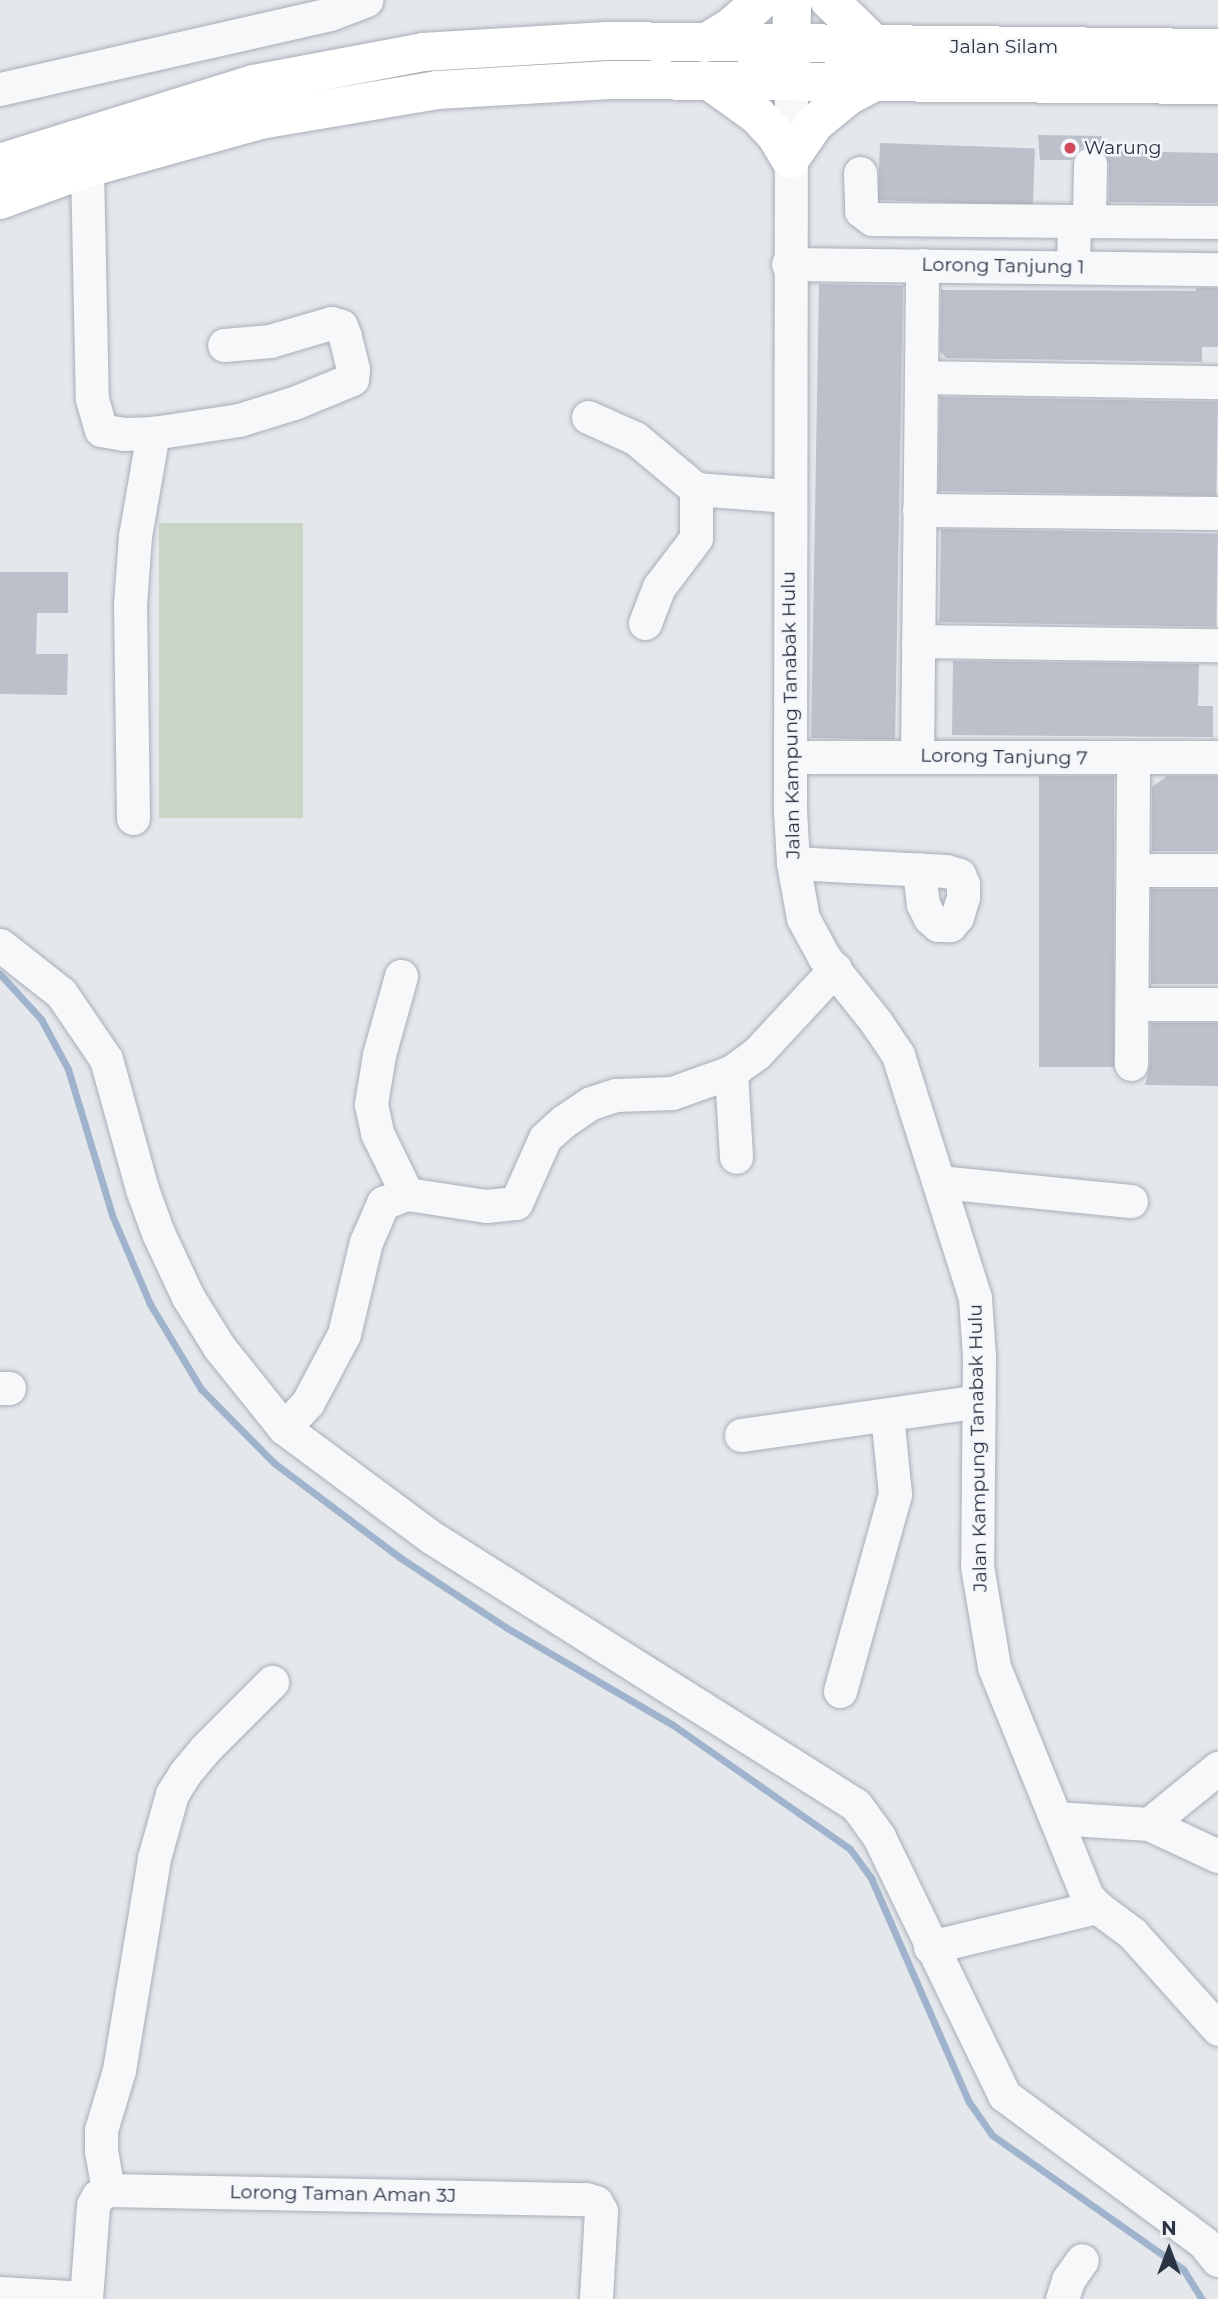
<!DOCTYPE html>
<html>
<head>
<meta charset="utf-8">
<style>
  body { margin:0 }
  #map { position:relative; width:1218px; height:2299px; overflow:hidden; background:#e4e7ec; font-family:Montserrat,sans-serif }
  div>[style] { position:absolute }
  .green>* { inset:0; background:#c9d6c5; transform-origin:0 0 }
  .stream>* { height:7px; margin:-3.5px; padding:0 3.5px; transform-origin:3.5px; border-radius:3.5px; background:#9fb4cc }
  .building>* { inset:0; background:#bbc0ca; transform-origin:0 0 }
  .roads { filter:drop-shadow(0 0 2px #a9aeb7) drop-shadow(0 0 2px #a9aeb7) }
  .minor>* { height:33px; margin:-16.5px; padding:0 16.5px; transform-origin:16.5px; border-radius:16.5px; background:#f7f8fa }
  .major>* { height:38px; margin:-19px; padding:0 19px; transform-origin:19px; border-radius:19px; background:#fff }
  .highway>* { height:38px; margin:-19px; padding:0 19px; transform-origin:19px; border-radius:19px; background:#fff }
  .dots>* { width:19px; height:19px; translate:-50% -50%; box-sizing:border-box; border:4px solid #f4f6f9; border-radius:50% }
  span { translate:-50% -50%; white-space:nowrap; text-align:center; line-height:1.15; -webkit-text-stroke:5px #f4f6f9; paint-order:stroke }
  .street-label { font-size:19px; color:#2b3445 }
  .poi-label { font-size:19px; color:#2b3445 }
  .left { translate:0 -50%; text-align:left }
  .north { position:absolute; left:1134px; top:2215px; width:70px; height:70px; -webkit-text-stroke:5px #f4f6f9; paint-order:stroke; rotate:0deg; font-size:19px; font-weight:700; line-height:28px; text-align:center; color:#2b3445 }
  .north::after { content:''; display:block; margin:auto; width:24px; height:32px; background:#2b3445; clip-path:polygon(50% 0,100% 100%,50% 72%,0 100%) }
</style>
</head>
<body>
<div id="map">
  <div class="green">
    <i style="left:159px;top:523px;width:144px;height:295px"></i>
  </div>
  <div class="stream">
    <i style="left:0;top:974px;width:61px;rotate:47.7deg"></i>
    <i style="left:41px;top:1019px;width:57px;rotate:61.6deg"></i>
    <i style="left:68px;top:1069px;width:152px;rotate:73.2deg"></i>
    <i style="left:112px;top:1215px;width:97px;rotate:66.9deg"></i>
    <i style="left:150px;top:1304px;width:99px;rotate:59deg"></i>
    <i style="left:201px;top:1389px;width:104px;rotate:45.4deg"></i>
    <i style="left:274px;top:1463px;width:156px;rotate:36.9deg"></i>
    <i style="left:399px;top:1557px;width:129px;rotate:33.3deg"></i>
    <i style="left:507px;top:1628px;width:192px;rotate:30.3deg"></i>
    <i style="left:673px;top:1725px;width:216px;rotate:35deg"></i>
    <i style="left:850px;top:1849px;width:36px;rotate:54deg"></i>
    <i style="left:871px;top:1878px;width:244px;rotate:66.4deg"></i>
    <i style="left:969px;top:2102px;width:40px;rotate:55.1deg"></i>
    <i style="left:992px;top:2135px;width:233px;rotate:35.1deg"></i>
    <i style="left:1183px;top:2269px;width:36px;rotate:58deg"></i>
  </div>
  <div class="building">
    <i style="clip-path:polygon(1038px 135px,1102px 136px,1101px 148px,1091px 145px,1081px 147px,1072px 160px,1040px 160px)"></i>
    <i style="left:880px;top:143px;width:155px;height:57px;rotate:2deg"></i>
    <i style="clip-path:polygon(1105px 151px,1218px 153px,1218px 203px,1109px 202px,1109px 164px)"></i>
    <i style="left:819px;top:284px;width:84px;height:454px;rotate:1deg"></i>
    <i style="clip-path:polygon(1196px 288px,1218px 288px,1218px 347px,1202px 347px,1202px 362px,946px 358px,940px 351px,941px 290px,1196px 291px)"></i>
    <i style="left:940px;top:397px;width:278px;height:94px;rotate:1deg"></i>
    <i style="left:941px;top:529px;width:277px;height:93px;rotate:1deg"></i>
    <i style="clip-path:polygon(0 572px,68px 572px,68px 613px,37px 613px,36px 654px,68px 654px,67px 695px,0 694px)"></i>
    <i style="clip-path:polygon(953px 661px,1199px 664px,1198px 706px,1213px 706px,1213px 737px,952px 735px)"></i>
    <i style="left:1039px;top:776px;width:75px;height:291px"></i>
    <i style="clip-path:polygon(1167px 776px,1218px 776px,1218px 851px,1152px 851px,1152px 787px)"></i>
    <i style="left:1151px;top:889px;width:67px;height:95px"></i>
    <i style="clip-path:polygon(1151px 1023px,1218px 1023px,1218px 1086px,1145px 1085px,1150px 1064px)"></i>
  </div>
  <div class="roads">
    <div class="minor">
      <i style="left:791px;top:82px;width:728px;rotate:90.08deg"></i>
      <i style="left:790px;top:810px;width:53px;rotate:86.8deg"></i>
      <i style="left:793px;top:863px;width:56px;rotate:79.7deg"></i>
      <i style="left:803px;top:918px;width:44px;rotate:61.7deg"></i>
      <i style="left:824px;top:957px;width:83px;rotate:51.3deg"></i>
      <i style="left:876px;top:1022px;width:40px;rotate:56deg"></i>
      <i style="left:898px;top:1055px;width:255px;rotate:72.4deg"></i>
      <i style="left:975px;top:1298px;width:59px;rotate:86.1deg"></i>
      <i style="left:979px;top:1357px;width:209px;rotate:90.5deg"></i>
      <i style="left:977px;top:1566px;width:102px;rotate:80.4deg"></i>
      <i style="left:994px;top:1667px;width:247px;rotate:67.9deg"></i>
      <i style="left:1087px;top:1896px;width:15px;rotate:48deg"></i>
      <i style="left:1097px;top:1907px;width:44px;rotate:36.6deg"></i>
      <i style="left:1132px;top:1933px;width:129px;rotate:48.1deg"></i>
      <i style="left:0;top:89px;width:338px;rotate:-12.8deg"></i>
      <i style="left:330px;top:14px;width:39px;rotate:-21deg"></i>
      <i style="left:87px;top:168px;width:231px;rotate:88.8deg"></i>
      <i style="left:92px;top:399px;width:32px;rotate:74deg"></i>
      <i style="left:101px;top:430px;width:23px;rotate:10deg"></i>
      <i style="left:124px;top:434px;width:29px;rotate:-2deg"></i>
      <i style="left:153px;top:433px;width:87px;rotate:-8.6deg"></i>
      <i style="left:239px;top:420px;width:58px;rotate:-17.2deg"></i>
      <i style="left:294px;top:403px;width:63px;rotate:-22.5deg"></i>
      <i style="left:352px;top:379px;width:10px;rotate:-84deg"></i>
      <i style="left:353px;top:369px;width:34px;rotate:-104deg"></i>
      <i style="left:345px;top:336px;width:11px;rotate:-112deg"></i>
      <i style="left:341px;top:326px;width:10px;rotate:-163deg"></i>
      <i style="left:331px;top:323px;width:64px;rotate:163.6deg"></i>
      <i style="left:270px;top:341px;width:46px;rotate:175deg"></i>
      <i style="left:860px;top:173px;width:38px;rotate:88deg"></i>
      <i style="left:861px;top:211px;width:14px;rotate:36deg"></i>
      <i style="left:872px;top:219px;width:202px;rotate:0.6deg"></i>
      <i style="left:1074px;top:221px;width:46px;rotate:91.2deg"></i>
      <i style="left:1074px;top:221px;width:144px;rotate:0.4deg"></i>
      <i style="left:1089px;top:221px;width:57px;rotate:-89deg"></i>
      <i style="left:788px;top:264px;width:430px;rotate:0.7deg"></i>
      <i style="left:921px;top:377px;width:297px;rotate:1deg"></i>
      <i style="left:588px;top:417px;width:51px;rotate:24.1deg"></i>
      <i style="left:635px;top:438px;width:80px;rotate:39.9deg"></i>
      <i style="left:696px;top:489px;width:92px;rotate:4.4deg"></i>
      <i style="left:919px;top:510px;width:299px;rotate:0.6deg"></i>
      <i style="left:645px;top:623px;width:39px;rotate:-69deg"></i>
      <i style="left:659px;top:587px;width:61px;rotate:-52.9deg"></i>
      <i style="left:696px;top:538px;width:49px;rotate:-90deg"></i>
      <i style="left:918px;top:641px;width:300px;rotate:0.8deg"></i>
      <i style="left:917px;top:756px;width:491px;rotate:-89.4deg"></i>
      <i style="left:790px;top:757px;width:428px"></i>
      <i style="left:133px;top:818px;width:213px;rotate:-90.8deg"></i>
      <i style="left:130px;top:605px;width:69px;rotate:-85.9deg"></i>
      <i style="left:135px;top:536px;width:105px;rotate:-80.1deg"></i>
      <i style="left:793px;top:863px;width:153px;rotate:3deg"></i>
      <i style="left:946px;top:871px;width:14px;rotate:17deg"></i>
      <i style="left:959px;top:875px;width:10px;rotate:66deg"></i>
      <i style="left:963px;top:884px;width:13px;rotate:90deg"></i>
      <i style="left:963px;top:897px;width:21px;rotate:107deg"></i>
      <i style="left:957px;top:917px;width:11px;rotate:131deg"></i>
      <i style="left:950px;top:925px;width:12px;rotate:180deg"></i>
      <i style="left:938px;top:925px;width:11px;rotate:-139deg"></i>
      <i style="left:930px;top:918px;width:16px;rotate:-117deg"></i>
      <i style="left:923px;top:904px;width:35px;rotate:-97deg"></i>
      <i style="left:1133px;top:870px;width:85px"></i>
      <i style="left:0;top:945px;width:78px;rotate:38.2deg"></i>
      <i style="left:61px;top:993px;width:80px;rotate:55.7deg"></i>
      <i style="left:106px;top:1059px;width:135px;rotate:74.5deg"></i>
      <i style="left:142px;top:1189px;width:47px;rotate:70deg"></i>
      <i style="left:158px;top:1233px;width:71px;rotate:64.9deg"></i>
      <i style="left:188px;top:1297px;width:59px;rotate:58.2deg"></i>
      <i style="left:219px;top:1347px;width:104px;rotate:51.3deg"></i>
      <i style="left:284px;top:1428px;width:183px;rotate:36.6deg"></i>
      <i style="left:431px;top:1537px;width:502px;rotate:32.24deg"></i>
      <i style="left:856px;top:1805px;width:39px;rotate:54deg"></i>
      <i style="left:879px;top:1837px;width:287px;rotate:64.1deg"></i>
      <i style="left:1004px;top:2095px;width:222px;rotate:36.4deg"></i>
      <i style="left:1183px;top:2227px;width:26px;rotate:37deg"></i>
      <i style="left:1204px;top:2243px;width:22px;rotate:51deg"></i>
      <i style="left:401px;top:976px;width:82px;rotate:105.6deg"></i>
      <i style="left:379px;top:1055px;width:50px;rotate:99.3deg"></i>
      <i style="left:371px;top:1104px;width:30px;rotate:78deg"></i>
      <i style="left:377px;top:1133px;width:68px;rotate:63.8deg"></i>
      <i style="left:1132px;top:1004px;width:86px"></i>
      <i style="left:1131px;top:1064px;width:306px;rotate:-89.6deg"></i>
      <i style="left:731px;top:1072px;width:85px;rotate:86.6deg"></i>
      <i style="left:940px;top:1182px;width:192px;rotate:5.7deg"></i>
      <i style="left:0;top:1388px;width:9px"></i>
      <i style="left:284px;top:1428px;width:35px;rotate:-47deg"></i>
      <i style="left:308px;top:1402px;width:77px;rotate:-62.1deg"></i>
      <i style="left:344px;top:1334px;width:95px;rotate:-76.6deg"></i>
      <i style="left:366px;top:1242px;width:43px;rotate:-66.4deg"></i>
      <i style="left:383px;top:1203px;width:26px;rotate:-21deg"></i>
      <i style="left:407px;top:1194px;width:80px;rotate:8.6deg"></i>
      <i style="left:486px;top:1206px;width:30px;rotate:-6deg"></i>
      <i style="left:516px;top:1203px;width:71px;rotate:-66deg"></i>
      <i style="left:545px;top:1138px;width:25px;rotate:-42deg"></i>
      <i style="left:564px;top:1121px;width:32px;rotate:-34deg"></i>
      <i style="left:591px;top:1103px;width:26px;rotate:-18deg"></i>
      <i style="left:616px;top:1095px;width:56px;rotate:-2deg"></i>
      <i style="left:672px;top:1093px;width:63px;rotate:-19.6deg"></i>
      <i style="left:731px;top:1072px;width:32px;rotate:-36deg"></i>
      <i style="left:757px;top:1053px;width:115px;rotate:-47.1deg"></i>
      <i style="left:741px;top:1435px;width:240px;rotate:-8.1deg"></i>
      <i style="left:840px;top:1691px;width:205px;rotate:-74.4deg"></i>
      <i style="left:895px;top:1494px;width:79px;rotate:-95.8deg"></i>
      <i style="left:1056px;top:1818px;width:93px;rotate:3.7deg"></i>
      <i style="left:1149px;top:1824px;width:89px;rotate:-39.1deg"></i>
      <i style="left:1149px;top:1824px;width:76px;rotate:24.9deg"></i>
      <i style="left:930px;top:1947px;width:172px;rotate:-13.5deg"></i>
      <i style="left:108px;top:2190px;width:40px;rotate:-100deg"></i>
      <i style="left:101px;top:2151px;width:21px;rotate:-90deg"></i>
      <i style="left:101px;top:2130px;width:63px;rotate:-73.3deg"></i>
      <i style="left:119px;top:2070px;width:215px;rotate:-80.6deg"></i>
      <i style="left:154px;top:1858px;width:66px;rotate:-74.3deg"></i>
      <i style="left:172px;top:1794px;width:25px;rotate:-58deg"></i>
      <i style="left:185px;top:1773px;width:31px;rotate:-50deg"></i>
      <i style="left:205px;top:1749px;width:95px;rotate:-45deg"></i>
      <i style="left:0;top:2293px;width:86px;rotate:3.3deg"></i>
      <i style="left:86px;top:2299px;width:94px;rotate:-85.7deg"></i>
      <i style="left:93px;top:2205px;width:10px;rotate:-61deg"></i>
      <i style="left:98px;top:2196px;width:12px;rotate:-31deg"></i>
      <i style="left:108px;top:2190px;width:478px;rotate:1.1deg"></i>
      <i style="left:586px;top:2199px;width:10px;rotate:17deg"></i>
      <i style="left:596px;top:2202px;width:10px;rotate:61deg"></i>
      <i style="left:601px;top:2211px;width:88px;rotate:93.3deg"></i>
      <i style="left:1062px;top:2299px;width:20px;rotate:-72deg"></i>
      <i style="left:1068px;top:2280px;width:24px;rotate:-55deg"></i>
    </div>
    <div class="major">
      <i style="left:791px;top:76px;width:76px;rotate:-89.2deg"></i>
    </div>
    <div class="highway">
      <i style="left:829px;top:0;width:66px;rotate:44.4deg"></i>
      <i style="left:705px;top:43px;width:29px;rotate:-31deg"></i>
      <i style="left:730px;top:28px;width:43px;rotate:-41.2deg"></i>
      <i style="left:711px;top:82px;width:57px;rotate:35.7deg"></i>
      <i style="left:757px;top:115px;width:26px;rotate:47deg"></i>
      <i style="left:775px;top:134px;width:29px;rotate:59deg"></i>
      <i style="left:790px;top:159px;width:44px;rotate:-55.2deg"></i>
      <i style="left:815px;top:123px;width:43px;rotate:-39.3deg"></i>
      <i style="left:848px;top:96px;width:30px;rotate:-28deg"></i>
      <i style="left:0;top:163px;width:266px;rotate:-17.3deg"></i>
      <i style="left:254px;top:84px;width:172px;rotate:-10.7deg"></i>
      <i style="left:423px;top:52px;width:184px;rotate:-3.4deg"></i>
      <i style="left:607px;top:41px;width:611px;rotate:0.66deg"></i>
      <i style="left:0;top:200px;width:93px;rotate:-20.2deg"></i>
      <i style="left:87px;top:168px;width:180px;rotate:-15.5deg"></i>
      <i style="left:260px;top:120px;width:180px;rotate:-9.6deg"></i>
      <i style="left:437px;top:90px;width:173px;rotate:-3.3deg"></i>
      <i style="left:610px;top:80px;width:608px;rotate:0.47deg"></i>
    </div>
  </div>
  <div class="dots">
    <i style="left:1070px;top:148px;background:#d1495b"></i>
  </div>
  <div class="street-label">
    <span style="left:1004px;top:47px">Jalan Silam</span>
    <span style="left:1003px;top:266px;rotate:1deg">Lorong Tanjung 1</span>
    <span style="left:791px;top:715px;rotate:-91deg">Jalan Kampung Tanabak Hulu</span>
    <span style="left:1004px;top:757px;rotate:1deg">Lorong Tanjung 7</span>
    <span style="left:978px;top:1448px;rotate:-91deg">Jalan Kampung Tanabak Hulu</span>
    <span style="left:343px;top:2194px;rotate:1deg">Lorong Taman Aman 3J</span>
  </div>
  <div class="poi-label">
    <span class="left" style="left:1084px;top:148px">Warung</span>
  </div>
  <div class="north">N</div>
</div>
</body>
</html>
